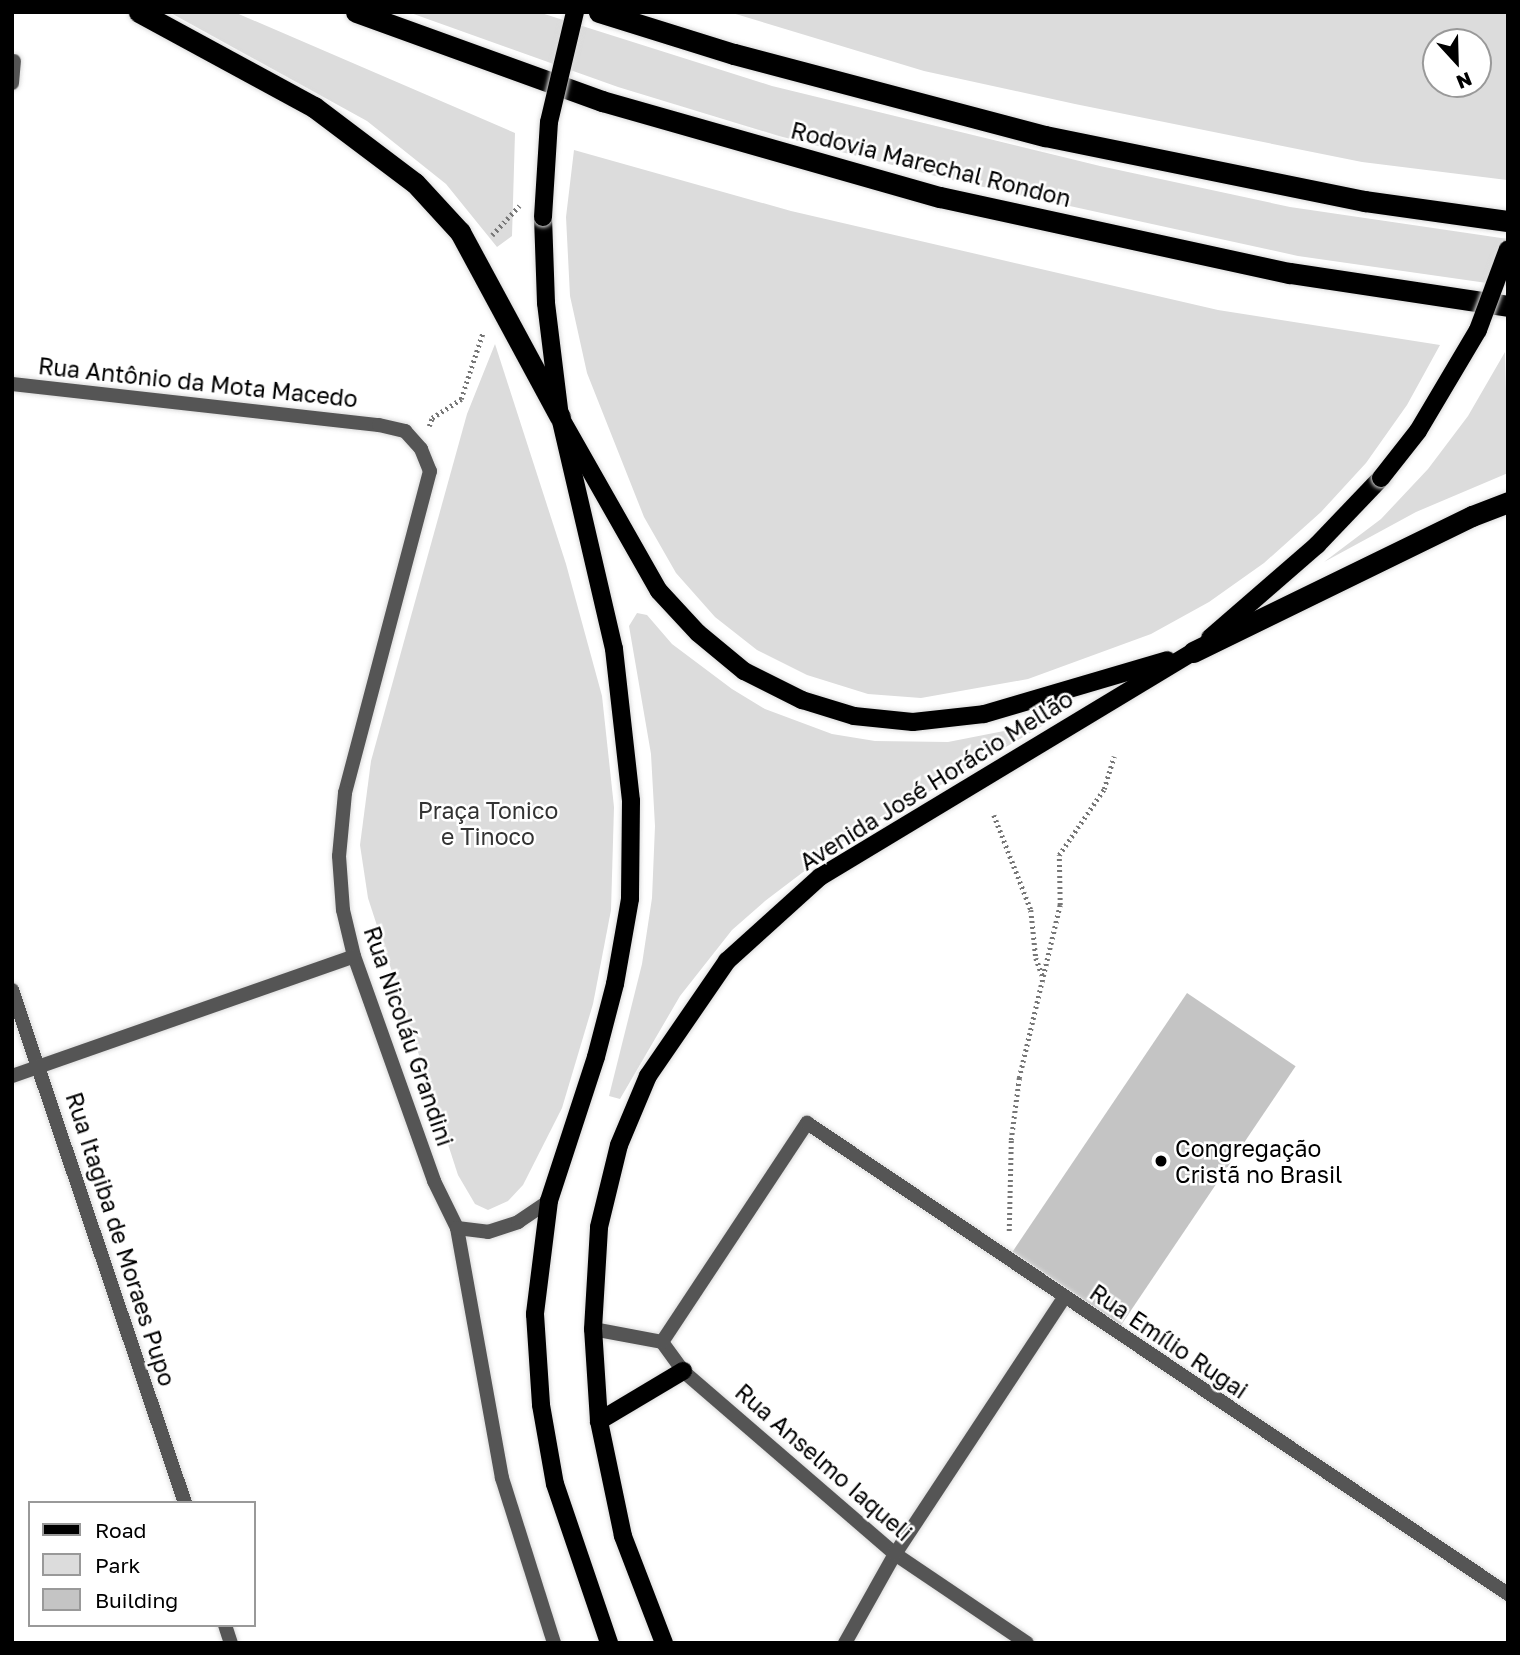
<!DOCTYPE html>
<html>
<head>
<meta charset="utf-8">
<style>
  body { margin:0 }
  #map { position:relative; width:1520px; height:1655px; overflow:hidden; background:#fff; font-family:"Golos Text",sans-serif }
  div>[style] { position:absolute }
  .green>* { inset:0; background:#dcdcdc }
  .building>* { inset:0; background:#c4c4c4; transform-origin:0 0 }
  .path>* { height:4.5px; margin-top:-2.25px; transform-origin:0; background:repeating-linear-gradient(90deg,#777 0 2px,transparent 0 5.5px) }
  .roads { filter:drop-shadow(0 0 2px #dbdbdb) drop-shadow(0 0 2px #dbdbdb) }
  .minor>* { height:14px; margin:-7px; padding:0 7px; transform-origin:7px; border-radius:7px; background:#555 }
  .primary>* { height:18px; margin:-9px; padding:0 9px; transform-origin:9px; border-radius:9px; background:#000 }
  .motorway>* { height:21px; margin:-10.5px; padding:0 10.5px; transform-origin:10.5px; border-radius:10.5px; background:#000 }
  .bridges { filter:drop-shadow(0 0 2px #dbdbdb) drop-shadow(0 0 2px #dbdbdb) }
  .primary-bridge>* { height:18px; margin:-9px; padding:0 9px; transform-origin:9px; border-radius:9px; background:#000 }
  .dots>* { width:19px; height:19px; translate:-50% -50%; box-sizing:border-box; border:4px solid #fff; border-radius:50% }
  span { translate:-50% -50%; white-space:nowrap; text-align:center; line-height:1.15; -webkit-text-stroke:5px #fff; paint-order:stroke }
  .street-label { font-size:23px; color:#000 }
  .park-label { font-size:23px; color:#333 }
  .poi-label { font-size:23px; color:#000 }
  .left { translate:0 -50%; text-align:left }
  .frame { position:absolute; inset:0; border:14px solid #000; pointer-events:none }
  .legend { position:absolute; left:28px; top:1501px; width:228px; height:126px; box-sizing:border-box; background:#fff; border:2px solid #999; margin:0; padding:9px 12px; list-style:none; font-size:21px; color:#000 }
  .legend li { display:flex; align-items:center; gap:14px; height:35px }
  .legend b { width:35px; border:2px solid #999 }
  .north { position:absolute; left:1422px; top:28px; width:70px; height:70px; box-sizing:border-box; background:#fff; border:2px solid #999; border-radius:50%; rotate:158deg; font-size:19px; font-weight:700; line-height:28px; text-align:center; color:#000 }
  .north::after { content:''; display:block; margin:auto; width:24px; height:32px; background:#000; clip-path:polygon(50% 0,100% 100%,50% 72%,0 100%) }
</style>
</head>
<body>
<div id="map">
  <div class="green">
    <i style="clip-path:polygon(169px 12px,234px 12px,515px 133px,512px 236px,497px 247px,446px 184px,367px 121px)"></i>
    <i style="clip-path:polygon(408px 12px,538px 12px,772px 86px,1100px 166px,1290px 207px,1508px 239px,1508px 286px,1298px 256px,947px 179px,779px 136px,618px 87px)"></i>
    <i style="clip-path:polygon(evenodd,729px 12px,1508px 12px,1507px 180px,1362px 162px,1075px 104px,924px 71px,729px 12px,1478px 42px,1478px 84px,1436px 84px,1436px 42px,1478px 42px)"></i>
    <i style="clip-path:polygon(574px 150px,791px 211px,1218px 310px,1440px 345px,1407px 405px,1366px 463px,1321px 512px,1264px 563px,1209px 602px,1151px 634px,1028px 679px,921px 698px,868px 694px,807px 675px,757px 650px,715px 617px,676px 573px,644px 517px,587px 373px,570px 296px,566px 217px)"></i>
    <i style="clip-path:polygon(495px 344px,566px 564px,602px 696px,614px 807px,611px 910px,593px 1004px,562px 1108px,523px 1185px,508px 1201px,488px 1210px,475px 1204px,458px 1175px,368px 898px,360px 845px,371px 761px,403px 645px,467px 414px)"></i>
    <i style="clip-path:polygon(1505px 352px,1508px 473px,1416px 512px,1324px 562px,1381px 519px,1428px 469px,1468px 416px)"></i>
    <i style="clip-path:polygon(637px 613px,647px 615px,672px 644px,732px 689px,765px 709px,832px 734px,875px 741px,948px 742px,1049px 722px,844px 841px,765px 901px,732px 930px,680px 996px,620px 1099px,609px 1096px,642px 964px,652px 898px,655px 826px,651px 754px,629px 626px)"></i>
  </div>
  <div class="building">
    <i style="left:1187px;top:993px;width:131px;height:312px;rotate:34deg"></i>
  </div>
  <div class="path">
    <i style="left:492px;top:235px;width:40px;rotate:-47deg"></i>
    <i style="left:429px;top:426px;width:9px;rotate:-69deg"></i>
    <i style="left:432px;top:418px;width:35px;rotate:-33deg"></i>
    <i style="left:461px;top:399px;width:71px;rotate:-71.8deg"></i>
    <i style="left:994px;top:815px;width:102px;rotate:68.7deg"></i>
    <i style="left:1031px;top:910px;width:48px;rotate:84.1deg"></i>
    <i style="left:1036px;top:958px;width:20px;rotate:70deg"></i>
    <i style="left:1009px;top:1231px;width:91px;rotate:-88.7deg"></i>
    <i style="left:1011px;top:1140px;width:63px;rotate:-82.6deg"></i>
    <i style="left:1019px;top:1078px;width:178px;rotate:-76.7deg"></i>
    <i style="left:1060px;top:905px;width:50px;rotate:-91.1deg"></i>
    <i style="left:1059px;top:855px;width:80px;rotate:-55.7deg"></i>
    <i style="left:1104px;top:789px;width:34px;rotate:-73deg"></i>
  </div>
  <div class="roads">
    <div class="minor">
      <i style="left:12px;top:83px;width:22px;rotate:-85deg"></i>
      <i style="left:12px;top:384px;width:369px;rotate:6.4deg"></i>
      <i style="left:379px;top:425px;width:27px;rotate:13deg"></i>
      <i style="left:405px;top:431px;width:24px;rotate:48deg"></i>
      <i style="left:421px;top:449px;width:24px;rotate:68deg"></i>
      <i style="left:430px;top:471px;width:333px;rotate:104.8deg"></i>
      <i style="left:345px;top:793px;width:63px;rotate:95.4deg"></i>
      <i style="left:339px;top:856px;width:54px;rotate:85.8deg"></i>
      <i style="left:343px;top:910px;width:47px;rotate:76.6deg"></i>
      <i style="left:354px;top:956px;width:239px;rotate:70.4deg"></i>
      <i style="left:434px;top:1181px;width:52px;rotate:63.9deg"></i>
      <i style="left:457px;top:1228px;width:254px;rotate:79.8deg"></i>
      <i style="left:502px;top:1478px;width:173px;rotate:72.5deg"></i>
      <i style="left:12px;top:990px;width:541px;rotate:71.36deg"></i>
      <i style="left:12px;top:1076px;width:362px;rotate:-19.3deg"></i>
      <i style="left:457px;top:1228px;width:31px;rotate:7deg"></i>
      <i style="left:488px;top:1232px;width:32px;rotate:-18deg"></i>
      <i style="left:518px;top:1222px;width:37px;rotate:-34deg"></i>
      <i style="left:593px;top:1329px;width:70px;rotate:10.7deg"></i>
      <i style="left:662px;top:1342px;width:36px;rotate:54deg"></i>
      <i style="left:683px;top:1371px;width:280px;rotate:40.8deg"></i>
      <i style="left:895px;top:1554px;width:159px;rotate:34deg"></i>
      <i style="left:662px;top:1342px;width:263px;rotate:-56.5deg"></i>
      <i style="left:807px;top:1123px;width:845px;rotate:33.9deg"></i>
      <i style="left:225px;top:1625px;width:19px;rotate:72deg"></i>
      <i style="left:845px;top:1643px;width:102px;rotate:-60.7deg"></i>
      <i style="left:895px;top:1554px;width:307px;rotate:-56.6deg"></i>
    </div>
    <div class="primary">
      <i style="left:543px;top:217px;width:86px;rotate:88deg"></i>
      <i style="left:546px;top:303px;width:115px;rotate:83deg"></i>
      <i style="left:560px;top:417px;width:200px;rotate:60.4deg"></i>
      <i style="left:659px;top:591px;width:57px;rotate:47.1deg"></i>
      <i style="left:698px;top:633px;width:60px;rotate:39.6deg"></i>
      <i style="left:744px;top:671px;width:65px;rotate:26.6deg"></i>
      <i style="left:802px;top:700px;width:54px;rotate:17.1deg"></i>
      <i style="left:854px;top:716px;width:59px;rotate:5.8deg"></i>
      <i style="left:913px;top:722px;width:71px;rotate:-6.4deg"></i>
      <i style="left:984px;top:714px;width:191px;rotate:-16.4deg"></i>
      <i style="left:560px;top:417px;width:238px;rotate:76.9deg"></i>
      <i style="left:614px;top:649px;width:153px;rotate:83.6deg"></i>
      <i style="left:631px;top:801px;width:98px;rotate:90.6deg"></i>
      <i style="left:630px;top:899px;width:86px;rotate:100deg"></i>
      <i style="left:615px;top:984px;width:75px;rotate:104.6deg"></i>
      <i style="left:596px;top:1057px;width:151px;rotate:108.1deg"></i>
      <i style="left:549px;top:1201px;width:114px;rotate:97.1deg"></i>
      <i style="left:535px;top:1314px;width:91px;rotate:86.2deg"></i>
      <i style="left:541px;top:1405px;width:80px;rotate:80deg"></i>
      <i style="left:555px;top:1484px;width:168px;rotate:71.2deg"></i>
      <i style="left:1210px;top:638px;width:142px;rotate:-41deg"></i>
      <i style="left:1317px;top:545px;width:93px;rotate:-46.3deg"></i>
      <i style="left:599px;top:1421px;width:98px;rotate:-30.8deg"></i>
      <i style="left:664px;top:1643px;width:115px;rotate:-111deg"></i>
      <i style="left:623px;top:1536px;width:117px;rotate:-101.8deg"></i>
      <i style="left:599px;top:1421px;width:92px;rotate:-93.7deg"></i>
      <i style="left:593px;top:1329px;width:102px;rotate:-86.6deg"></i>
      <i style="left:599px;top:1227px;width:84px;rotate:-76.3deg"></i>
      <i style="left:619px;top:1145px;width:75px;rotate:-67.2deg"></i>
      <i style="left:648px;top:1076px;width:140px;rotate:-55.5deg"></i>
      <i style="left:727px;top:961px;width:125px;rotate:-42.1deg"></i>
      <i style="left:820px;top:877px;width:436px;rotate:-31.1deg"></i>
    </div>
    <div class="motorway">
      <i style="left:139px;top:12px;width:199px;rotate:28.5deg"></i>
      <i style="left:314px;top:107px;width:126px;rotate:37deg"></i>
      <i style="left:415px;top:183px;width:67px;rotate:47.4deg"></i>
      <i style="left:460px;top:232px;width:210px;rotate:61.6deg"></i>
      <i style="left:356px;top:12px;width:262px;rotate:19.9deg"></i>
      <i style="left:602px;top:101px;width:351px;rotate:15.9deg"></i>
      <i style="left:940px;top:197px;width:358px;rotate:12.3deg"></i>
      <i style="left:1290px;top:273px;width:220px;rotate:8.6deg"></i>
      <i style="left:599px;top:12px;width:141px;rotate:17.3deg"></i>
      <i style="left:734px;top:54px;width:322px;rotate:14.8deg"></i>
      <i style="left:1045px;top:136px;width:327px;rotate:11.5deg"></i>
      <i style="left:1365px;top:201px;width:144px;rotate:8deg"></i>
      <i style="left:1193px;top:652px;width:310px;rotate:-26deg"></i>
      <i style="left:1472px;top:516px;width:39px;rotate:-21deg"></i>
    </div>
  </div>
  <div class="bridges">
    <div class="primary-bridge">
      <i style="left:543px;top:217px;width:95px;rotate:-86.4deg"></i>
      <i style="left:549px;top:122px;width:113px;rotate:-76.7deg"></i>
      <i style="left:1381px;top:478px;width:60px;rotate:-51.8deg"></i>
      <i style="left:1418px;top:431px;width:117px;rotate:-59.3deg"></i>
      <i style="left:1478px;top:330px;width:86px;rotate:-69.7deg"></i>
    </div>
  </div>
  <div class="dots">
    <i style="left:1161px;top:1161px;background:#000"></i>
  </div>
  <div class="street-label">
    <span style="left:931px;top:164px;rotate:14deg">Rodovia Marechal Rondon</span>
    <span style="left:198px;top:382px;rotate:6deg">Rua Antônio da Mota Macedo</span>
    <span style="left:936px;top:780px;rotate:-32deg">Avenida José Horácio Mellão</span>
    <span style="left:409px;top:1036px;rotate:71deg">Rua Nicoláu Grandini</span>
    <span style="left:121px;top:1239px;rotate:72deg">Rua Itagiba de Moraes Pupo</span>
    <span style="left:1169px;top:1341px;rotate:34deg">Rua Emílio Rugai</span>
    <span style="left:824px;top:1462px;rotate:41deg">Rua Anselmo Iaqueli</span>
  </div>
  <div class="park-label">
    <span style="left:488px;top:823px">Praça Tonico<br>e Tinoco</span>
  </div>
  <div class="poi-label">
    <span class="left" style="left:1175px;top:1161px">Congregação<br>Cristã no Brasil</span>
  </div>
  <div class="frame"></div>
  <ul class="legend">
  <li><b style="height:9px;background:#000"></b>Road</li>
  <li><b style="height:19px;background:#dcdcdc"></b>Park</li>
  <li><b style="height:19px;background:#c4c4c4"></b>Building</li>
  </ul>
  <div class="north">N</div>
</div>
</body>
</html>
